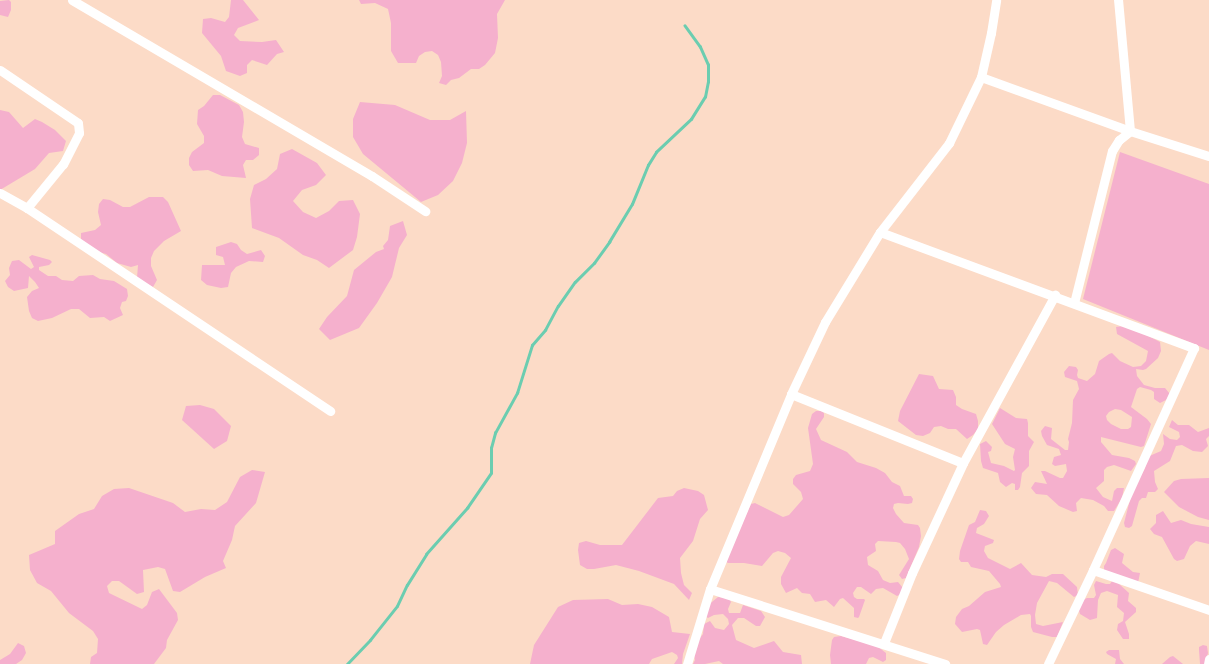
<!DOCTYPE html>
<html>
<head>
<meta charset="utf-8">
<style>
  body { margin:0 }
  #map { position:relative; width:1209px; height:664px; overflow:hidden; background:#fcdbc7; font-family:Karla,sans-serif }
  div>[style] { position:absolute }
  .green>* { inset:0; background:#f5b0cd }
  .stream>* { height:2.5px; margin:-1.25px; padding:0 1.25px; transform-origin:1.25px; border-radius:1.25px; background:#6bcdb0 }
  .minor>* { height:9px; margin:-4.5px; padding:0 4.5px; transform-origin:4.5px; border-radius:4.5px; background:#fff }
  span { translate:-50% -50%; white-space:nowrap; text-align:center; line-height:1.15; -webkit-text-stroke:3px #fdece2; paint-order:stroke }
</style>
</head>
<body>
<div id="map">
  <div class="green">
    <i style="clip-path:polygon(9px 0,11px 2px,11px 10px,8px 17px,0 15px,0 1px)"></i>
    <i style="clip-path:polygon(231px 0,243px 0,259px 20px,238px 28px,234px 35px,240px 41px,262px 42px,276px 40px,284px 52px,277px 54px,267px 65px,252px 60px,247px 65px,247px 73px,240px 76px,226px 71px,221px 56px,202px 33px,203px 19px,211px 18px,225px 22px,229px 17px)"></i>
    <i style="clip-path:polygon(359px 0,505px 0,497px 14px,498px 38px,495px 53px,485px 65px,479px 69px,471px 69px,459px 78px,451px 80px,446px 85px,439px 83px,442px 76px,441px 62px,438px 55px,432px 51px,425px 52px,419px 56px,416px 63px,398px 63px,391px 51px,391px 23px,388px 9px,375px 3px,361px 4px)"></i>
    <i style="clip-path:polygon(213px 95px,220px 95px,239px 105px,243px 112px,244px 122px,242px 137px,245px 144px,259px 148px,259px 155px,253px 160px,246px 160px,243px 165px,246px 178px,222px 176px,208px 170px,193px 171px,189px 165px,189px 158px,192px 152px,204px 143px,204px 136px,197px 124px,198px 110px,204px 106px)"></i>
    <i style="clip-path:polygon(360px 102px,395px 105px,430px 120px,450px 120px,466px 111px,467px 143px,462px 163px,453px 181px,438px 195px,421px 202px,363px 154px,353px 137px,353px 119px)"></i>
    <i style="clip-path:polygon(0 110px,9px 112px,23px 128px,35px 119px,42px 122px,55px 130px,66px 141px,63px 151px,49px 153px,35px 169px,0 190px)"></i>
    <i style="clip-path:polygon(292px 149px,317px 163px,326px 175px,316px 185px,302px 190px,293px 201px,303px 212px,316px 218px,329px 211px,339px 201px,353px 200px,360px 214px,357px 237px,353px 250px,329px 268px,317px 260px,303px 255px,279px 238px,252px 228px,250px 199px,254px 185px,266px 179px,277px 169px,280px 154px)"></i>
    <i style="clip-path:polygon(1120px 152px,1209px 184px,1209px 350px,1083px 299px)"></i>
    <i style="clip-path:polygon(149px 197px,163px 197px,168px 202px,181px 231px,164px 241px,154px 251px,151px 258px,151px 266px,157px 280px,153px 287px,137px 278px,138px 265px,131px 267px,117px 263px,106px 254px,91px 250px,81px 240px,81px 233px,95px 230px,101px 225px,98px 212px,99px 204px,103px 199px,110px 200px,123px 207px,130px 207px)"></i>
    <i style="clip-path:polygon(403px 221px,407px 235px,399px 248px,392px 277px,377px 303px,359px 328px,330px 340px,319px 329px,327px 317px,347px 296px,354px 270px,376px 252px,384px 249px,383px 246px,388px 240px,390px 226px)"></i>
    <i style="clip-path:polygon(231px 242px,237px 244px,241px 250px,247px 254px,261px 250px,265px 256px,263px 262px,249px 261px,236px 267px,231px 273px,228px 287px,221px 288px,207px 285px,201px 280px,202px 265px,225px 265px,223px 257px,216px 255px,216px 247px)"></i>
    <i style="clip-path:polygon(32px 255px,50px 260px,52px 262px,49px 265px,39px 267px,39px 270px,48px 276px,56px 276px,62px 280px,73px 281px,79px 276px,93px 275px,100px 279px,114px 281px,127px 289px,128px 296px,126px 301px,122px 302px,120px 308px,123px 315px,110px 321px,104px 317px,90px 318px,79px 309px,71px 309px,52px 318px,38px 321px,32px 318px,29px 311px,27px 297px,32px 291px,39px 288px,35px 282px,29px 276px,28px 288px,14px 291px,8px 287px,5px 281px,10px 275px,9px 268px,12px 261px,19px 260px,31px 269px,34px 267px,29px 257px)"></i>
    <i style="clip-path:polygon(evenodd,1123px 326px,1137px 330px,1160px 342px,1161px 351px,1158px 358px,1146px 369px,1143px 370px,1136px 369px,1137px 376px,1144px 385px,1155px 388px,1165px 388px,1170px 394px,1166px 400px,1160px 403px,1154px 399px,1154px 392px,1151px 390px,1140px 387px,1137px 389px,1131px 407px,1147px 419px,1151px 424px,1144px 446px,1141px 447px,1101px 437px,1101px 442px,1112px 455px,1129px 458px,1135px 461px,1136px 464px,1131px 471px,1114px 465px,1107px 467px,1104px 470px,1104px 481px,1096px 488px,1103px 497px,1112px 501px,1114px 491px,1117px 488px,1124px 488px,1122px 498px,1114px 511px,1108px 511px,1104px 506px,1093px 500px,1081px 498px,1076px 503px,1077px 511px,1073px 512px,1059px 506px,1047px 495px,1036px 494px,1031px 488px,1035px 482px,1047px 484px,1041px 471px,1045px 471px,1060px 478px,1063px 478px,1067px 471px,1066px 464px,1055px 466px,1052px 464px,1054px 457px,1061px 455px,1059px 449px,1047px 445px,1042px 436px,1041px 431px,1045px 426px,1052px 428px,1051px 439px,1065px 450px,1068px 450px,1069px 442px,1068px 439px,1072px 423px,1073px 400px,1079px 389px,1077px 381px,1065px 377px,1064px 372px,1069px 366px,1076px 367px,1078px 370px,1077px 375px,1078px 378px,1087px 381px,1095px 374px,1099px 361px,1109px 354px,1112px 353px,1120px 361px,1133px 367px,1141px 366px,1146px 361px,1148px 351px,1117px 334px,1116px 327px,1123px 326px,1115px 409px,1121px 410px,1132px 417px,1131px 427px,1128px 429px,1121px 429px,1111px 424px,1107px 420px,1106px 416px,1109px 412px,1115px 409px)"></i>
    <i style="clip-path:polygon(919px 374px,933px 376px,939px 389px,953px 390px,956px 397px,956px 405px,962px 409px,976px 414px,978px 421px,978px 429px,973px 435px,967px 439px,956px 429px,948px 429px,941px 426px,934px 427px,930px 433px,923px 436px,916px 435px,898px 421px,900px 411px)"></i>
    <i style="clip-path:polygon(200px 405px,214px 409px,231px 426px,227px 441px,214px 449px,182px 420px,186px 406px)"></i>
    <i style="clip-path:polygon(1000px 408px,1016px 418px,1027px 419px,1028px 423px,1028px 436px,1034px 442px,1029px 451px,1029px 466px,1022px 473px,1020px 487px,1018px 490px,1015px 490px,1015px 484px,1012px 483px,1006px 487px,1000px 482px,998px 473px,983px 468px,981px 461px,980px 444px,986px 441px,992px 447px,991px 451px,988px 452px,991px 463px,1004px 466px,1014px 471px,1015px 470px,1013px 457px,1015px 449px,1005px 444px,992px 424px)"></i>
    <i style="clip-path:polygon(816px 411px,821px 411px,824px 413px,824px 417px,816px 429px,821px 440px,847px 452px,857px 462px,876px 468px,885px 473px,892px 482px,900px 486px,904px 496px,911px 496px,913px 499px,912px 503px,908px 504px,898px 503px,894px 504px,893px 508px,896px 514px,904px 523px,918px 525px,920px 528px,921px 536px,919px 547px,906px 578px,902px 579px,899px 575px,909px 559px,905px 549px,900px 543px,896px 542px,878px 541px,875px 544px,876px 551px,867px 557px,868px 565px,878px 571px,883px 580px,890px 583px,898px 582px,903px 588px,901px 594px,897px 596px,883px 588px,876px 589px,871px 594px,861px 587px,857px 587px,853px 593px,854px 597px,857px 599px,864px 599px,865px 600px,859px 617px,858px 618px,854px 617px,854px 608px,843px 598px,840px 599px,834px 607px,826px 600px,815px 602px,810px 594px,802px 593px,797px 588px,786px 593px,781px 584px,781px 577px,791px 558px,785px 553px,778px 551px,773px 553px,762px 566px,744px 563px,728px 563px,725px 561px,751px 504px,755px 503px,783px 517px,789px 515px,803px 499px,801px 492px,793px 484px,793px 479px,796px 475px,810px 471px,813px 464px,808px 428px,812px 414px)"></i>
    <i style="clip-path:polygon(1172px 420px,1178px 425px,1189px 425px,1198px 432px,1209px 428px,1209px 436px,1206px 439px,1208px 446px,1202px 452px,1193px 451px,1182px 445px,1176px 446px,1170px 461px,1154px 471px,1155px 482px,1158px 489px,1155px 492px,1148px 492px,1146px 498px,1142px 498px,1139px 501px,1132px 526px,1129px 528px,1125px 527px,1124px 523px,1132px 492px,1145px 468px,1147px 457px,1161px 451px,1164px 444px,1163px 434px,1170px 439px,1177px 440px,1180px 437px,1179px 432px,1169px 427px)"></i>
    <i style="clip-path:polygon(252px 470px,265px 472px,256px 503px,235px 526px,232px 540px,223px 561px,226px 568px,205px 577px,180px 592px,173px 591px,165px 569px,158px 567px,143px 570px,144px 592px,137px 594px,119px 581px,112px 581px,107px 586px,109px 593px,142px 609px,147px 605px,152px 592px,159px 589px,177px 613px,178px 620px,167px 640px,166px 648px,154px 664px,90px 664px,91px 657px,97px 653px,98px 639px,93px 631px,69px 613px,51px 591px,37px 583px,30px 570px,29px 555px,55px 544px,55px 531px,79px 514px,94px 509px,102px 496px,114px 489px,129px 488px,173px 503px,185px 512px,201px 509px,215px 510px,227px 502px,240px 477px)"></i>
    <i style="clip-path:polygon(1209px 478px,1209px 520px,1198px 517px,1179px 507px,1164px 492px,1174px 481px,1181px 479px)"></i>
    <i style="clip-path:polygon(684px 488px,698px 491px,704px 495px,708px 510px,700px 519px,693px 541px,680px 558px,681px 573px,684px 585px,692px 593px,689px 600px,674px 584px,639px 571px,616px 565px,594px 569px,587px 569px,580px 565px,578px 550px,579px 543px,586px 541px,600px 545px,622px 545px,658px 498px,673px 496px,677px 491px)"></i>
    <i style="clip-path:polygon(980px 510px,986px 511px,989px 516px,984px 524px,977px 528px,976px 533px,994px 540px,993px 543px,985px 546px,984px 551px,988px 558px,1010px 569px,1021px 563px,1032px 575px,1046px 577px,1052px 574px,1063px 574px,1077px 587px,1078px 595px,1074px 597px,1057px 583px,1049px 581px,1037px 603px,1035px 615px,1036px 624px,1043px 626px,1063px 622px,1057px 637px,1052px 637px,1033px 632px,1031px 627px,1031px 616px,1030px 614px,1021px 615px,1004px 625px,996px 632px,987px 645px,983px 644px,980px 630px,977px 629px,962px 632px,955px 624px,956px 617px,962px 609px,969px 606px,985px 592px,1001px 587px,1000px 584px,989px 571px,971px 567px,968px 562px,961px 562px,959px 559px,960px 551px,969px 525px,975px 522px)"></i>
    <i style="clip-path:polygon(1163px 511px,1171px 523px,1181px 520px,1191px 524px,1209px 527px,1209px 544px,1196px 541px,1190px 546px,1184px 559px,1177px 561px,1174px 559px,1162px 537px,1154px 534px,1150px 529px,1156px 523px,1156px 515px)"></i>
    <i style="clip-path:polygon(1115px 548px,1124px 554px,1122px 563px,1133px 572px,1140px 573px,1138px 583px,1104px 571px,1104px 566px,1106px 563px,1111px 550px)"></i>
    <i style="clip-path:polygon(1096px 581px,1106px 584px,1110px 584px,1112px 581px,1118px 583px,1129px 593px,1128px 601px,1136px 608px,1136px 612px,1125px 622px,1129px 634px,1129px 639px,1123px 639px,1117px 630px,1118px 624px,1123px 621px,1124px 613px,1117px 607px,1118px 595px,1107px 591px,1101px 593px,1098px 600px,1097px 618px,1090px 620px,1080px 614px,1078px 607px,1081px 601px,1087px 598px,1094px 598px,1096px 595px,1094px 585px)"></i>
    <i style="clip-path:polygon(718px 597px,729px 598px,731px 602px,728px 609px,729px 613px,740px 613px,743px 605px,761px 611px,765px 617px,760px 626px,756px 626px,744px 618px,738px 618px,732px 625px,736px 640px,754px 648px,774px 641px,783px 652px,801px 655px,802px 664px,723px 664px,719px 661px,705px 664px,693px 664px,695px 660px,694px 655px,697px 642px,703px 634px,704px 624px,710px 621px,715px 628px,724px 630px,729px 624px,728px 619px,723px 614px,714px 615px,708px 618px,705px 616px,707px 606px)"></i>
    <i style="clip-path:polygon(608px 599px,622px 605px,638px 604px,652px 607px,669px 617px,672px 632px,690px 634px,683px 654px,682px 664px,674px 664px,678px 658px,677px 655px,672px 652px,652px 659px,649px 664px,530px 664px,534px 645px,558px 607px,573px 600px)"></i>
    <i style="clip-path:polygon(841px 636px,877px 646px,886px 653px,886px 660px,883px 662px,873px 657px,869px 658px,866px 664px,831px 664px,830px 655px,832px 640px,834px 637px)"></i>
    <i style="clip-path:polygon(18px 643px,24px 646px,26px 653px,22px 660px,16px 664px,0 664px,0 660px,10px 654px)"></i>
    <i style="clip-path:polygon(1203px 645px,1207px 646px,1208px 653px,1205px 664px,1200px 664px,1199px 650px,1199px 647px)"></i>
    <i style="clip-path:polygon(1109px 650px,1119px 650px,1120px 659px,1124px 664px,1115px 664px,1116px 659px,1107px 654px,1106px 652px)"></i>
    <i style="clip-path:polygon(1173px 656px,1183px 664px,1162px 664px,1170px 657px)"></i>
  </div>
  <div class="stream">
    <i style="left:347px;top:664px;width:33px;rotate:-46deg"></i>
    <i style="left:370px;top:640px;width:43px;rotate:-51.5deg"></i>
    <i style="left:397px;top:606px;width:23px;rotate:-65deg"></i>
    <i style="left:407px;top:585px;width:36px;rotate:-58deg"></i>
    <i style="left:426px;top:554px;width:62px;rotate:-48.3deg"></i>
    <i style="left:467px;top:508px;width:42px;rotate:-55.6deg"></i>
    <i style="left:491px;top:473px;width:25px;rotate:-90deg"></i>
    <i style="left:491px;top:448px;width:16px;rotate:-75deg"></i>
    <i style="left:495px;top:433px;width:46px;rotate:-61.2deg"></i>
    <i style="left:517px;top:393px;width:50px;rotate:-72.6deg"></i>
    <i style="left:532px;top:345px;width:20px;rotate:-49deg"></i>
    <i style="left:545px;top:330px;width:27px;rotate:-62deg"></i>
    <i style="left:558px;top:306px;width:29px;rotate:-55deg"></i>
    <i style="left:575px;top:282px;width:27px;rotate:-45deg"></i>
    <i style="left:594px;top:263px;width:26px;rotate:-54deg"></i>
    <i style="left:609px;top:242px;width:44px;rotate:-58.8deg"></i>
    <i style="left:632px;top:204px;width:42px;rotate:-67.7deg"></i>
    <i style="left:648px;top:165px;width:15px;rotate:-58deg"></i>
    <i style="left:656px;top:152px;width:48px;rotate:-43.3deg"></i>
    <i style="left:691px;top:119px;width:26px;rotate:-58deg"></i>
    <i style="left:705px;top:97px;width:15px;rotate:-79deg"></i>
    <i style="left:708px;top:82px;width:17px;rotate:-90deg"></i>
    <i style="left:708px;top:65px;width:20px;rotate:-114deg"></i>
    <i style="left:700px;top:47px;width:26px;rotate:-126deg"></i>
  </div>
  <div class="minor">
    <i style="left:72px;top:0;width:348px;rotate:30.4deg"></i>
    <i style="left:372px;top:176px;width:64px;rotate:33.4deg"></i>
    <i style="left:0;top:70px;width:94px;rotate:34.2deg"></i>
    <i style="left:78px;top:123px;width:10px;rotate:84deg"></i>
    <i style="left:79px;top:133px;width:35px;rotate:117deg"></i>
    <i style="left:63px;top:164px;width:57px;rotate:129.3deg"></i>
    <i style="left:981px;top:77px;width:158px;rotate:19.9deg"></i>
    <i style="left:1130px;top:131px;width:83px;rotate:17.6deg"></i>
    <i style="left:0;top:193px;width:31px;rotate:29deg"></i>
    <i style="left:27px;top:208px;width:365px;rotate:33.8deg"></i>
    <i style="left:880px;top:232px;width:335px;rotate:20.3deg"></i>
    <i style="left:1194px;top:348px;width:244px;rotate:114.5deg"></i>
    <i style="left:1093px;top:570px;width:104px;rotate:115.6deg"></i>
    <i style="left:1074px;top:303px;width:157px;rotate:-76deg"></i>
    <i style="left:1112px;top:151px;width:13px;rotate:-58deg"></i>
    <i style="left:1119px;top:140px;width:14px;rotate:-39deg"></i>
    <i style="left:1130px;top:131px;width:132px;rotate:-95.2deg"></i>
    <i style="left:791px;top:394px;width:185px;rotate:21.9deg"></i>
    <i style="left:1093px;top:570px;width:123px;rotate:19deg"></i>
    <i style="left:710px;top:589px;width:247px;rotate:17.7deg"></i>
    <i style="left:884px;top:643px;width:75px;rotate:-68.2deg"></i>
    <i style="left:912px;top:573px;width:121px;rotate:-65.1deg"></i>
    <i style="left:963px;top:463px;width:192px;rotate:-61.3deg"></i>
    <i style="left:687px;top:664px;width:78px;rotate:-73deg"></i>
    <i style="left:710px;top:589px;width:211px;rotate:-67.4deg"></i>
    <i style="left:791px;top:394px;width:80px;rotate:-64.7deg"></i>
    <i style="left:825px;top:322px;width:105px;rotate:-58.6deg"></i>
    <i style="left:880px;top:232px;width:113px;rotate:-52.2deg"></i>
    <i style="left:949px;top:143px;width:73px;rotate:-64.1deg"></i>
    <i style="left:981px;top:77px;width:45px;rotate:-77.2deg"></i>
    <i style="left:991px;top:33px;width:33px;rotate:-81deg"></i>
    <i style="left:1208px;top:664px;width:5px;rotate:-79deg"></i>
  </div>
</div>
</body>
</html>
